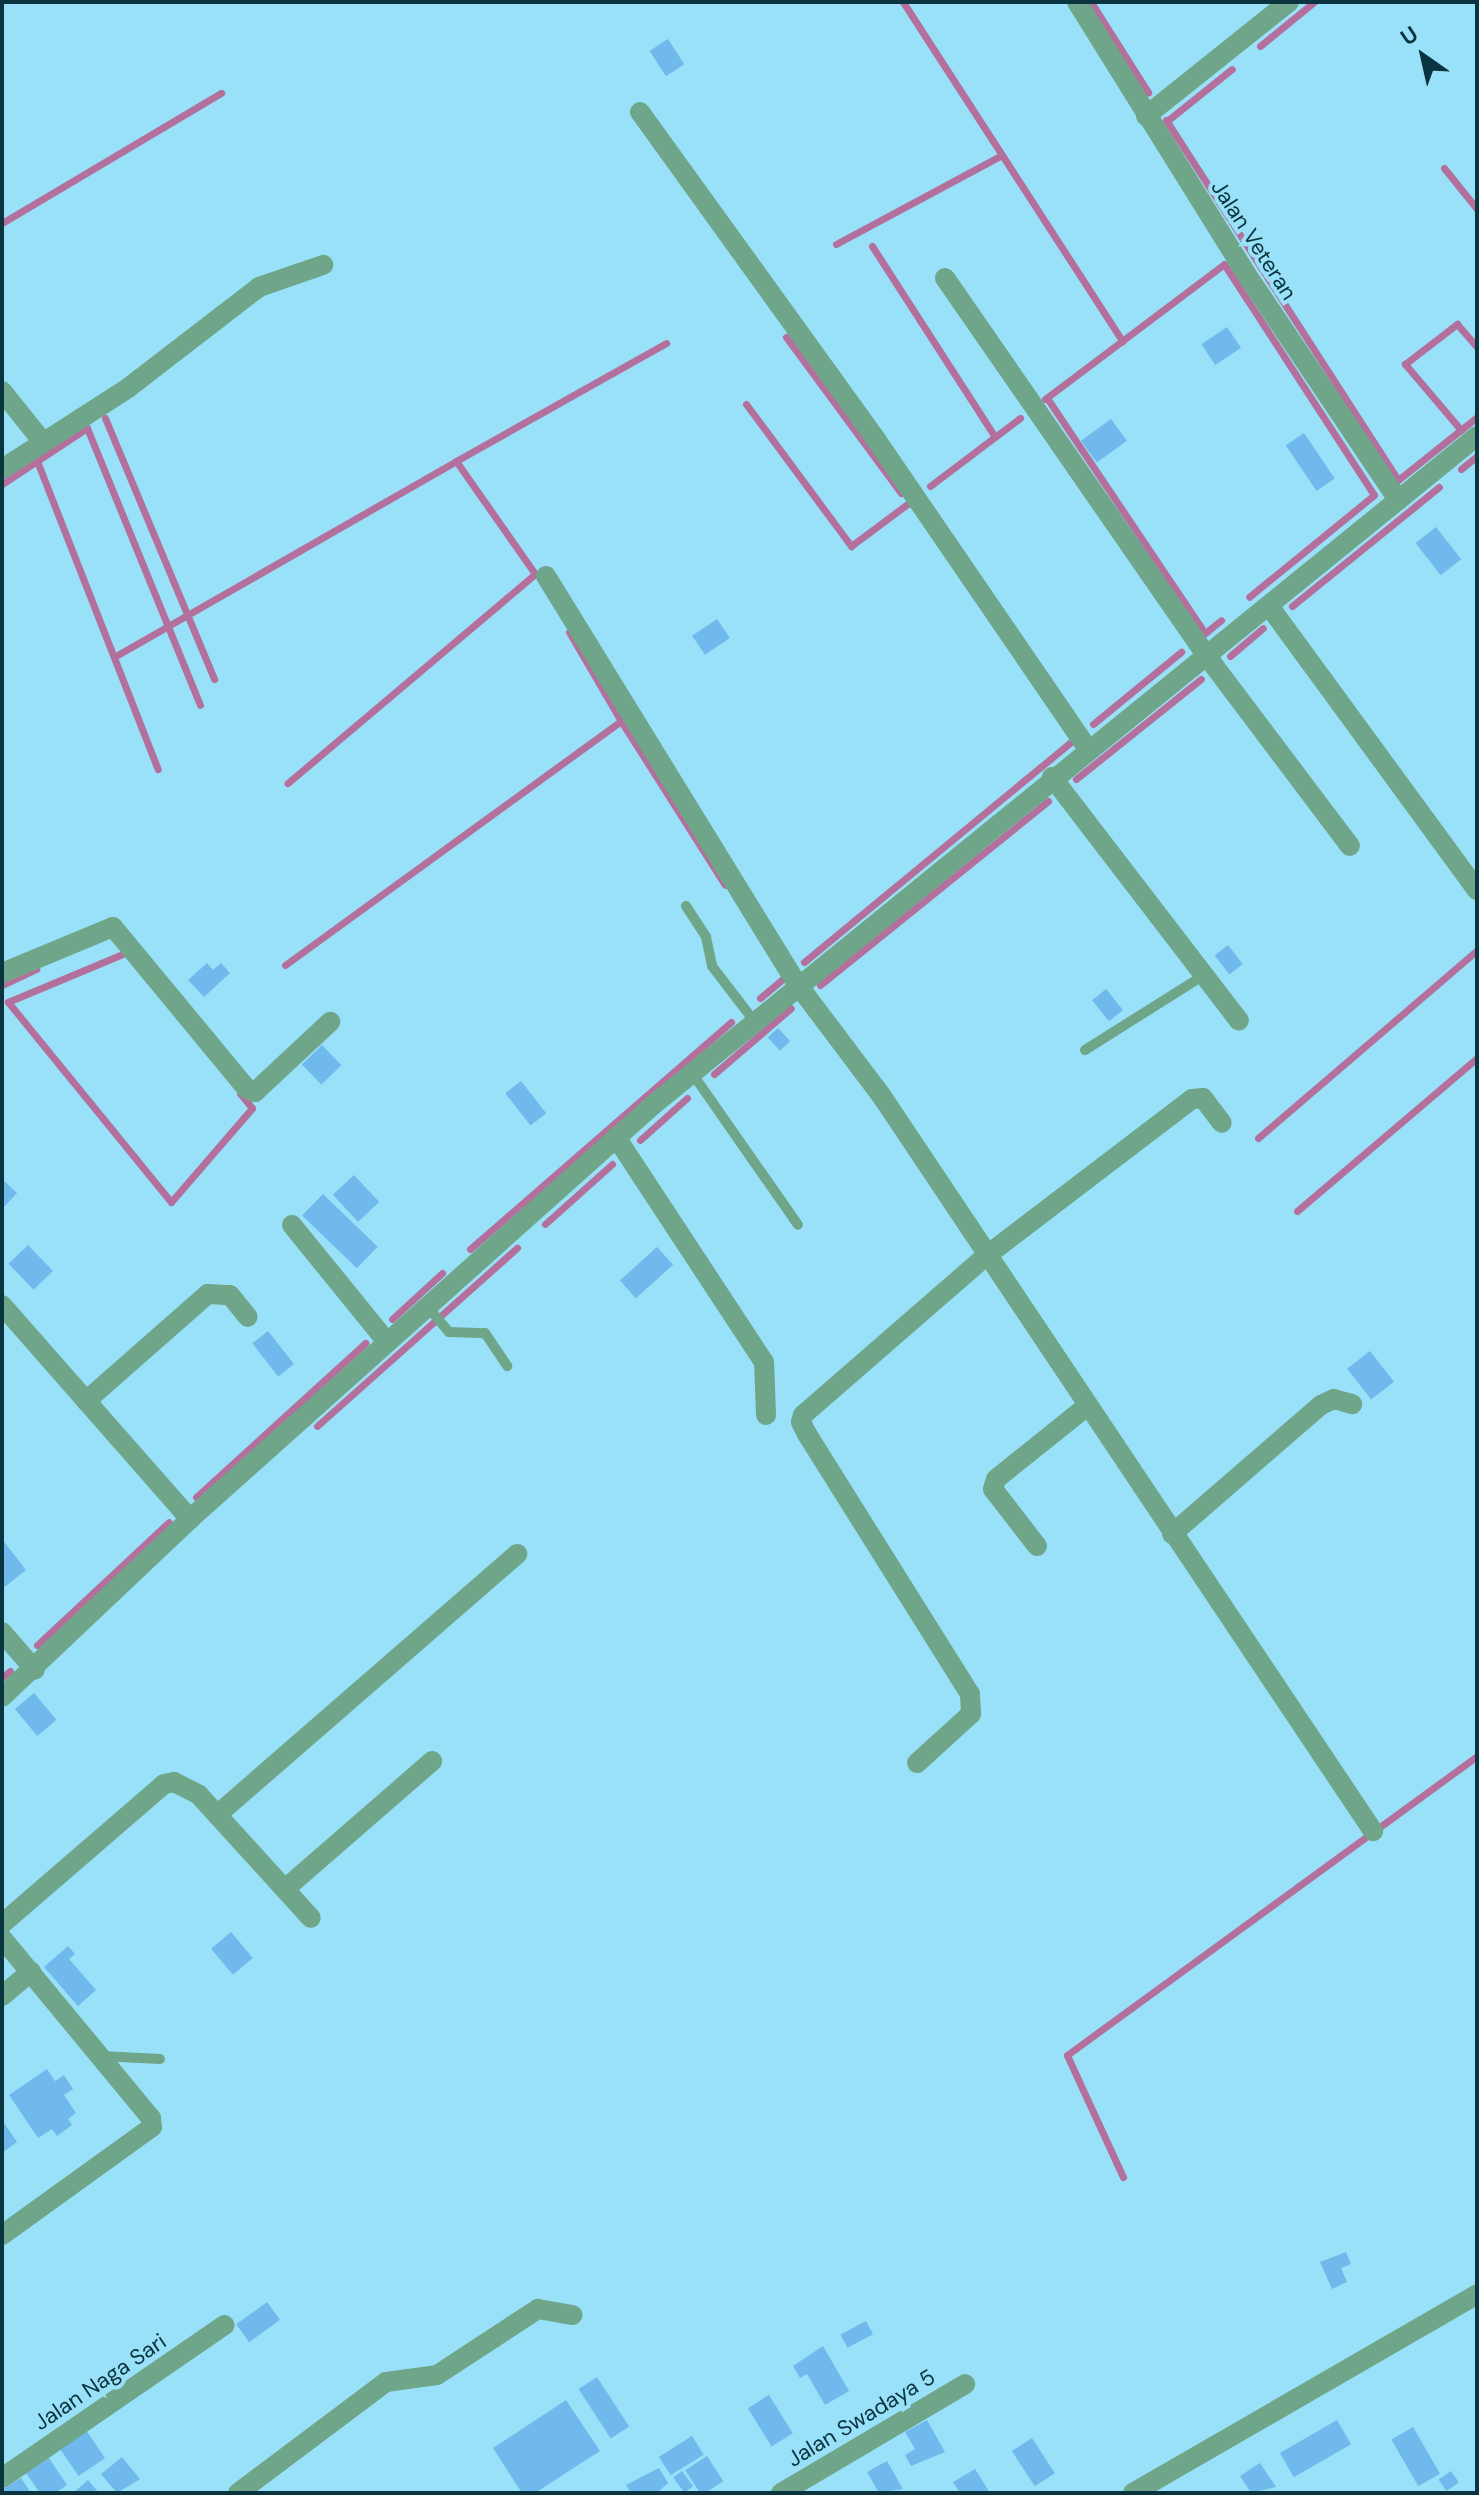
<!DOCTYPE html>
<html>
<head>
<meta charset="utf-8">
<style>
  body { margin:0 }
  #map { position:relative; width:1479px; height:2495px; overflow:hidden; background:#99e1f8; font-family:"DM Sans",sans-serif }
  div>[style] { position:absolute }
  .stream>* { height:7px; margin:-3.5px; padding:0 3.5px; transform-origin:3.5px; border-radius:3.5px; background:#b3709d }
  .building>* { inset:0; background:#70b9ec; transform-origin:0 0 }
  .service>* { height:10px; margin:-5px; padding:0 5px; transform-origin:5px; border-radius:5px; background:#6fa689 }
  .minor>* { height:20px; margin:-10px; padding:0 10px; transform-origin:10px; border-radius:10px; background:#6fa689 }
  span { translate:-50% -50%; white-space:nowrap; text-align:center; line-height:1.15; -webkit-text-stroke:8px #99e1f8; paint-order:stroke }
  .street-label { font-size:22px; color:#0a343f }
  .frame { position:absolute; inset:0; border:4px solid #0a343f; pointer-events:none }
  .north { position:absolute; left:1383px; top:16px; width:80px; height:80px; -webkit-text-stroke:6px #99e1f8; paint-order:stroke; rotate:326deg; font-size:22px; font-weight:700; line-height:32px; text-align:center; color:#0a343f }
  .north::after { content:''; display:block; margin:auto; width:28px; height:36px; background:#0a343f; clip-path:polygon(50% 0,100% 100%,50% 72%,0 100%) }
</style>
</head>
<body>
<div id="map">
  <div class="stream">
    <i style="left:903px;top:2px;width:404px;rotate:57.1deg"></i>
    <i style="left:1091px;top:2px;width:107px;rotate:57.7deg"></i>
    <i style="left:1260px;top:46px;width:70px;rotate:-39.2deg"></i>
    <i style="left:1166px;top:120px;width:428px;rotate:57.2deg"></i>
    <i style="left:1398px;top:480px;width:101px;rotate:-38.6deg"></i>
    <i style="left:1167px;top:121px;width:83px;rotate:-38.7deg"></i>
    <i style="left:1444px;top:168px;width:53px;rotate:51.2deg"></i>
    <i style="left:2px;top:223px;width:255px;rotate:-30.7deg"></i>
    <i style="left:836px;top:244px;width:188px;rotate:-28.2deg"></i>
    <i style="left:872px;top:246px;width:227px;rotate:57.2deg"></i>
    <i style="left:786px;top:337px;width:194px;rotate:53.6deg"></i>
    <i style="left:1047px;top:398px;width:283px;rotate:56.1deg"></i>
    <i style="left:1045px;top:399px;width:224px;rotate:-37deg"></i>
    <i style="left:1224px;top:264px;width:275px;rotate:57deg"></i>
    <i style="left:1374px;top:495px;width:161px;rotate:140.8deg"></i>
    <i style="left:746px;top:404px;width:177px;rotate:53.5deg"></i>
    <i style="left:851px;top:546px;width:74px;rotate:-36.7deg"></i>
    <i style="left:105px;top:418px;width:283px;rotate:67.3deg"></i>
    <i style="left:1461px;top:430px;width:87px;rotate:-130.3deg"></i>
    <i style="left:1405px;top:364px;width:66px;rotate:-37.6deg"></i>
    <i style="left:1457px;top:324px;width:30px;rotate:49deg"></i>
    <i style="left:37px;top:461px;width:331px;rotate:68.6deg"></i>
    <i style="left:456px;top:461px;width:241px;rotate:-29.3deg"></i>
    <i style="left:1461px;top:469px;width:21px;rotate:-39deg"></i>
    <i style="left:2px;top:484px;width:102px;rotate:-33.4deg"></i>
    <i style="left:87px;top:428px;width:299px;rotate:67.8deg"></i>
    <i style="left:930px;top:486px;width:113px;rotate:-37.1deg"></i>
    <i style="left:1292px;top:606px;width:189px;rotate:-39deg"></i>
    <i style="left:1204px;top:634px;width:22px;rotate:-39deg"></i>
    <i style="left:1230px;top:656px;width:43px;rotate:-40.3deg"></i>
    <i style="left:114px;top:657px;width:394px;rotate:-29.8deg"></i>
    <i style="left:456px;top:461px;width:138px;rotate:55deg"></i>
    <i style="left:535px;top:574px;width:324px;rotate:139.8deg"></i>
    <i style="left:621px;top:721px;width:194px;rotate:57.6deg"></i>
    <i style="left:1093px;top:724px;width:114px;rotate:-39.3deg"></i>
    <i style="left:1076px;top:779px;width:160px;rotate:-38.7deg"></i>
    <i style="left:125px;top:953px;width:127px;rotate:157.3deg"></i>
    <i style="left:8px;top:1002px;width:258px;rotate:50.8deg"></i>
    <i style="left:171px;top:1202px;width:124px;rotate:-49.2deg"></i>
    <i style="left:252px;top:1108px;width:19px;rotate:-129deg"></i>
    <i style="left:804px;top:962px;width:349px;rotate:-39.5deg"></i>
    <i style="left:285px;top:965px;width:415px;rotate:-36deg"></i>
    <i style="left:621px;top:721px;width:103px;rotate:-120.3deg"></i>
    <i style="left:2px;top:985px;width:38px;rotate:-25deg"></i>
    <i style="left:820px;top:985px;width:293px;rotate:-38.9deg"></i>
    <i style="left:760px;top:998px;width:33px;rotate:-40deg"></i>
    <i style="left:714px;top:1074px;width:101px;rotate:-40.6deg"></i>
    <i style="left:1258px;top:1138px;width:289px;rotate:-40.6deg"></i>
    <i style="left:640px;top:1140px;width:63px;rotate:-41.8deg"></i>
    <i style="left:1297px;top:1211px;width:236px;rotate:-40.4deg"></i>
    <i style="left:545px;top:1224px;width:90px;rotate:-41.8deg"></i>
    <i style="left:470px;top:1249px;width:346px;rotate:-41deg"></i>
    <i style="left:392px;top:1319px;width:68px;rotate:-42.6deg"></i>
    <i style="left:317px;top:1426px;width:268px;rotate:-41.7deg"></i>
    <i style="left:196px;top:1497px;width:229px;rotate:-42.3deg"></i>
    <i style="left:37px;top:1645px;width:180px;rotate:-43deg"></i>
    <i style="left:2px;top:1677px;width:10px;rotate:-37deg"></i>
    <i style="left:1123px;top:2177px;width:134px;rotate:-114.7deg"></i>
    <i style="left:1067px;top:2055px;width:507px;rotate:-36.1deg"></i>
  </div>
  <div class="building">
    <i style="left:668px;top:39px;width:30px;height:22px;rotate:57deg"></i>
    <i style="left:1227px;top:327px;width:25px;height:31px;rotate:56deg"></i>
    <i style="left:1111px;top:419px;width:27px;height:37px;rotate:54deg"></i>
    <i style="left:1304px;top:433px;width:55px;height:22px;rotate:56deg"></i>
    <i style="left:1436px;top:527px;width:41px;height:26px;rotate:52deg"></i>
    <i style="left:717px;top:619px;width:23px;height:30px;rotate:56deg"></i>
    <i style="left:1228px;top:945px;width:24px;height:17px;rotate:52deg"></i>
    <i style="clip-path:polygon(207px 963px,213px 970px,221px 963px,230px 973px,204px 997px,188px 980px)"></i>
    <i style="left:1106px;top:989px;width:27px;height:18px;rotate:51deg"></i>
    <i style="left:778px;top:1028px;width:18px;height:14px;rotate:47deg"></i>
    <i style="left:322px;top:1045px;width:28px;height:28px;rotate:46deg"></i>
    <i style="left:521px;top:1081px;width:41px;height:20px;rotate:52deg"></i>
    <i style="left:354px;top:1175px;width:37px;height:29px;rotate:47deg"></i>
    <i style="clip-path:polygon(2px 1179px,17px 1193px,2px 1209px)"></i>
    <i style="left:323px;top:1194px;width:76px;height:30px;rotate:44deg"></i>
    <i style="left:28px;top:1245px;width:36px;height:27px;rotate:46deg"></i>
    <i style="left:657px;top:1247px;width:24px;height:50px;rotate:48deg"></i>
    <i style="left:268px;top:1331px;width:42px;height:20px;rotate:52deg"></i>
    <i style="left:1370px;top:1351px;width:39px;height:29px;rotate:52deg"></i>
    <i style="clip-path:polygon(2px 1539px,26px 1570px,2px 1589px)"></i>
    <i style="left:34px;top:1693px;width:35px;height:25px;rotate:50deg"></i>
    <i style="left:231px;top:1932px;width:34px;height:26px;rotate:50deg"></i>
    <i style="clip-path:polygon(68px 1946px,75px 1954px,69px 1959px,96px 1990px,78px 2006px,44px 1967px)"></i>
    <i style="clip-path:polygon(47px 2069px,55px 2081px,64px 2075px,73px 2089px,64px 2095px,76px 2113px,68px 2119px,72px 2125px,57px 2136px,52px 2129px,38px 2138px,9px 2095px)"></i>
    <i style="clip-path:polygon(2px 2120px,17px 2142px,2px 2153px)"></i>
    <i style="clip-path:polygon(1346px 2252px,1351px 2264px,1341px 2268px,1347px 2282px,1332px 2289px,1320px 2262px)"></i>
    <i style="left:267px;top:2302px;width:22px;height:38px;rotate:54deg"></i>
    <i style="left:866px;top:2321px;width:15px;height:29px;rotate:62deg"></i>
    <i style="clip-path:polygon(823px 2346px,849px 2391px,825px 2405px,807px 2374px,800px 2378px,793px 2366px)"></i>
    <i style="left:597px;top:2377px;width:59px;height:22px;rotate:57deg"></i>
    <i style="left:769px;top:2395px;width:45px;height:25px;rotate:58deg"></i>
    <i style="clip-path:polygon(566px 2400px,600px 2451px,535px 2493px,522px 2493px,493px 2448px)"></i>
    <i style="clip-path:polygon(927px 2420px,945px 2452px,911px 2466px,905px 2455px,915px 2449px,905px 2432px)"></i>
    <i style="left:1337px;top:2420px;width:28px;height:66px;rotate:60deg"></i>
    <i style="left:1413px;top:2427px;width:54px;height:25px;rotate:60deg"></i>
    <i style="left:86px;top:2430px;width:34px;height:32px;rotate:56deg"></i>
    <i style="left:692px;top:2436px;width:22px;height:39px;rotate:58deg"></i>
    <i style="left:1032px;top:2438px;width:42px;height:24px;rotate:57deg"></i>
    <i style="left:707px;top:2456px;width:30px;height:26px;rotate:57deg"></i>
    <i style="clip-path:polygon(122px 2457px,140px 2479px,117px 2493px,101px 2474px)"></i>
    <i style="clip-path:polygon(49px 2458px,67px 2485px,55px 2493px,40px 2493px,26px 2473px)"></i>
    <i style="clip-path:polygon(887px 2461px,903px 2489px,879px 2493px,867px 2472px)"></i>
    <i style="clip-path:polygon(1260px 2463px,1276px 2487px,1251px 2493px,1240px 2476px)"></i>
    <i style="clip-path:polygon(659px 2468px,668px 2483px,657px 2493px,631px 2493px,626px 2485px)"></i>
    <i style="clip-path:polygon(975px 2469px,990px 2493px,960px 2493px,953px 2482px)"></i>
    <i style="left:682px;top:2471px;width:19px;height:11px;rotate:54deg"></i>
    <i style="left:1451px;top:2471px;width:14px;height:15px;rotate:56deg"></i>
    <i style="clip-path:polygon(21px 2478px,31px 2493px,2px 2493px,2px 2490px)"></i>
    <i style="clip-path:polygon(88px 2480px,99px 2493px,73px 2493px)"></i>
  </div>
  <div class="service">
    <i style="left:686px;top:906px;width:37px;rotate:57deg"></i>
    <i style="left:706px;top:937px;width:30px;rotate:78deg"></i>
    <i style="left:712px;top:966px;width:69px;rotate:52.6deg"></i>
    <i style="left:1085px;top:1050px;width:141px;rotate:-32.2deg"></i>
    <i style="left:692px;top:1073px;width:185px;rotate:55.1deg"></i>
    <i style="left:427px;top:1306px;width:34px;rotate:50deg"></i>
    <i style="left:449px;top:1332px;width:36px;rotate:2deg"></i>
    <i style="left:485px;top:1333px;width:40px;rotate:56deg"></i>
    <i style="left:101px;top:2056px;width:59px;rotate:2.9deg"></i>
  </div>
  <div class="minor">
    <i style="left:1077px;top:2px;width:329px;rotate:58.1deg"></i>
    <i style="left:1251px;top:281px;width:264px;rotate:56.1deg"></i>
    <i style="left:640px;top:112px;width:402px;rotate:54.2deg"></i>
    <i style="left:875px;top:438px;width:377px;rotate:55.6deg"></i>
    <i style="left:1146px;top:116px;width:183px;rotate:-38.6deg"></i>
    <i style="left:945px;top:278px;width:459px;rotate:55.3deg"></i>
    <i style="left:1206px;top:655px;width:239px;rotate:53deg"></i>
    <i style="left:2px;top:391px;width:65px;rotate:51.2deg"></i>
    <i style="left:2px;top:469px;width:150px;rotate:-32.7deg"></i>
    <i style="left:128px;top:388px;width:165px;rotate:-37.6deg"></i>
    <i style="left:259px;top:287px;width:68px;rotate:-19deg"></i>
    <i style="left:546px;top:576px;width:480px;rotate:58.4deg"></i>
    <i style="left:798px;top:985px;width:141px;rotate:53deg"></i>
    <i style="left:883px;top:1098px;width:882px;rotate:56.24deg"></i>
    <i style="left:1269px;top:606px;width:352px;rotate:53.8deg"></i>
    <i style="left:1052px;top:777px;width:307px;rotate:52.5deg"></i>
    <i style="left:2px;top:973px;width:120px;rotate:-22.5deg"></i>
    <i style="left:113px;top:927px;width:209px;rotate:50.4deg"></i>
    <i style="left:246px;top:1088px;width:10px;rotate:24deg"></i>
    <i style="left:255px;top:1092px;width:103px;rotate:-43deg"></i>
    <i style="left:616px;top:1137px;width:269px;rotate:56.7deg"></i>
    <i style="left:764px;top:1362px;width:53px;rotate:87.8deg"></i>
    <i style="left:292px;top:1225px;width:151px;rotate:50.9deg"></i>
    <i style="left:2px;top:1305px;width:285px;rotate:48.7deg"></i>
    <i style="left:86px;top:1401px;width:162px;rotate:-41.3deg"></i>
    <i style="left:208px;top:1294px;width:22px;rotate:3deg"></i>
    <i style="left:230px;top:1295px;width:28px;rotate:51deg"></i>
    <i style="left:1172px;top:1534px;width:197px;rotate:-40.9deg"></i>
    <i style="left:1321px;top:1405px;width:14px;rotate:-25deg"></i>
    <i style="left:1334px;top:1399px;width:19px;rotate:16deg"></i>
    <i style="left:1037px;top:1546px;width:72px;rotate:-127.7deg"></i>
    <i style="left:993px;top:1489px;width:10px;rotate:-73deg"></i>
    <i style="left:996px;top:1479px;width:117px;rotate:-38.7deg"></i>
    <i style="left:2px;top:1632px;width:50px;rotate:49deg"></i>
    <i style="left:2px;top:1697px;width:259px;rotate:-43.4deg"></i>
    <i style="left:190px;top:1519px;width:621px;rotate:-41.8deg"></i>
    <i style="left:653px;top:1105px;width:1061px;rotate:-39.07deg"></i>
    <i style="left:917px;top:1763px;width:73px;rotate:-42.2deg"></i>
    <i style="left:971px;top:1714px;width:20px;rotate:-93deg"></i>
    <i style="left:970px;top:1694px;width:307px;rotate:-122.1deg"></i>
    <i style="left:807px;top:1434px;width:13px;rotate:-117deg"></i>
    <i style="left:801px;top:1422px;width:7px;rotate:-74deg"></i>
    <i style="left:803px;top:1415px;width:242px;rotate:-41deg"></i>
    <i style="left:986px;top:1256px;width:259px;rotate:-37.3deg"></i>
    <i style="left:1192px;top:1099px;width:11px;rotate:-5deg"></i>
    <i style="left:1203px;top:1098px;width:31px;rotate:53deg"></i>
    <i style="left:217px;top:1815px;width:398px;rotate:-41deg"></i>
    <i style="left:285px;top:1889px;width:195px;rotate:-41deg"></i>
    <i style="left:2px;top:1924px;width:214px;rotate:-40.8deg"></i>
    <i style="left:164px;top:1784px;width:10px;rotate:-11deg"></i>
    <i style="left:174px;top:1782px;width:28px;rotate:27deg"></i>
    <i style="left:199px;top:1795px;width:166px;rotate:47.7deg"></i>
    <i style="left:2px;top:1938px;width:234px;rotate:50.4deg"></i>
    <i style="left:151px;top:2118px;width:9px;rotate:84deg"></i>
    <i style="left:152px;top:2127px;width:185px;rotate:144.2deg"></i>
    <i style="left:2px;top:1996px;width:38px;rotate:-40deg"></i>
    <i style="left:2px;top:2478px;width:270px;rotate:-34.5deg"></i>
    <i style="left:238px;top:2493px;width:185px;rotate:-36.9deg"></i>
    <i style="left:386px;top:2382px;width:51px;rotate:-7.8deg"></i>
    <i style="left:437px;top:2375px;width:121px;rotate:-33.2deg"></i>
    <i style="left:538px;top:2309px;width:35px;rotate:10deg"></i>
    <i style="left:781px;top:2493px;width:214px;rotate:-30.6deg"></i>
    <i style="left:1133px;top:2493px;width:397px;rotate:-30deg"></i>
  </div>
  <div class="street-label">
    <span style="left:1254px;top:240px;rotate:57deg">Jalan Veteran</span>
    <span style="left:100px;top:2382px;rotate:-34deg">Jalan Naga Sari</span>
    <span style="left:861px;top:2418px;rotate:-31deg">Jalan Swadaya 5</span>
  </div>
  <div class="frame"></div>
  <div class="north">U</div>
</div>
</body>
</html>
